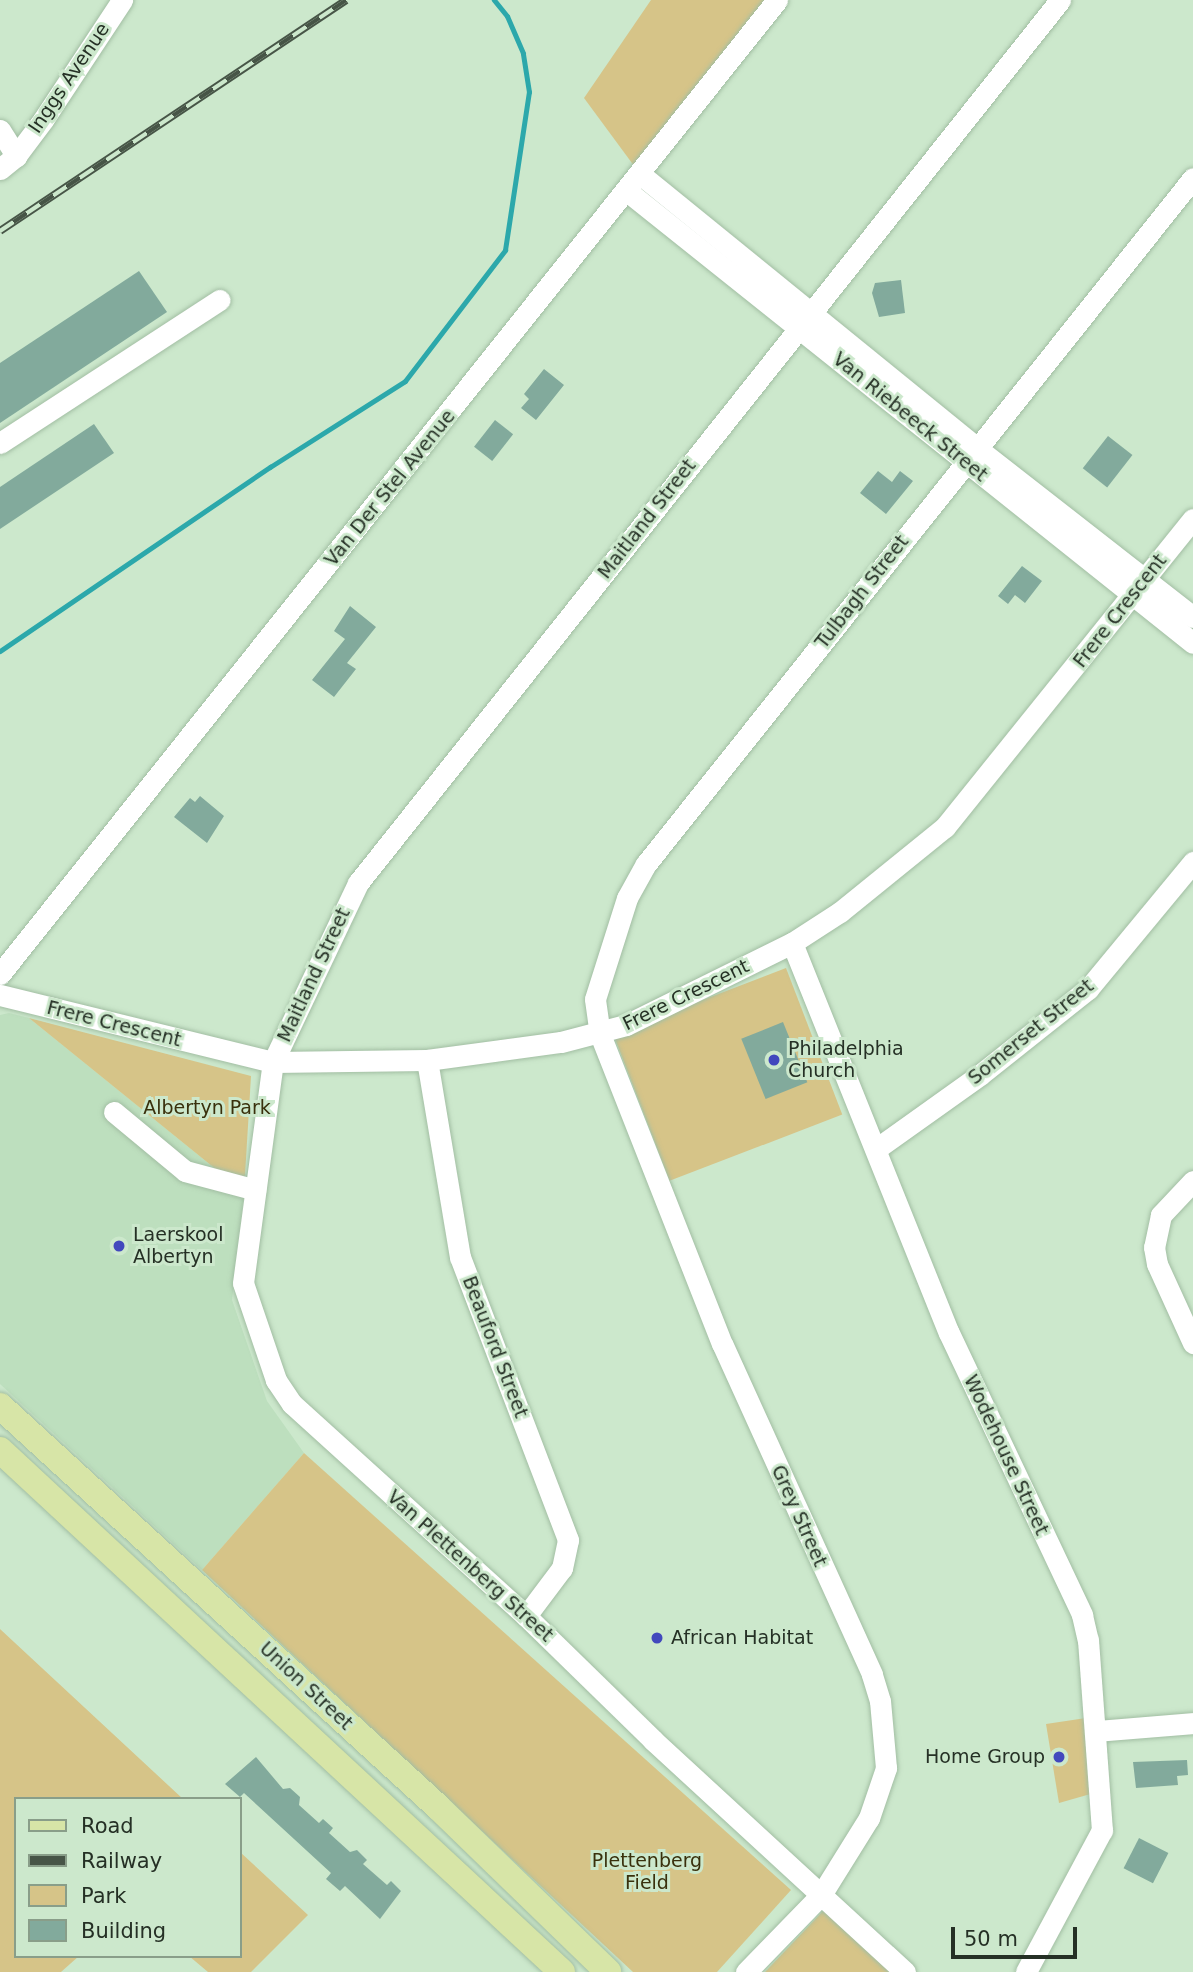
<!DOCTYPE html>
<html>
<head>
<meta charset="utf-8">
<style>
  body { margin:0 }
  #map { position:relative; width:1193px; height:1972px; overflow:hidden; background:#cce8cc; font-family:"DejaVu Sans",sans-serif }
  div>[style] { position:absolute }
  .built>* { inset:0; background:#bddfbe }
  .green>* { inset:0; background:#d6c488; transform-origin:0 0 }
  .stream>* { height:5px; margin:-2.5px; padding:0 2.5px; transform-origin:2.5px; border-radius:2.5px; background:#2ca8ab }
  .building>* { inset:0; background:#82aa9c; transform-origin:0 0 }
  .roads { filter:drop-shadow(0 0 2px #a2bea3) drop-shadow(0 0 2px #a2bea3) }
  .minor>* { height:21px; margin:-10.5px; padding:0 10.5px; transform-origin:10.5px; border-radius:10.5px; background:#fff }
  .major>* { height:26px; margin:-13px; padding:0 13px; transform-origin:13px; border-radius:13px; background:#d7e5a7 }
  .rail>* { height:8px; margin-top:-4px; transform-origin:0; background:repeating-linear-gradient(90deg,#cce8cc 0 16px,#475547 0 32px); box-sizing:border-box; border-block:2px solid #475547 }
  .dots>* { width:19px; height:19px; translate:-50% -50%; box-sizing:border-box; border:4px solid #cce8cc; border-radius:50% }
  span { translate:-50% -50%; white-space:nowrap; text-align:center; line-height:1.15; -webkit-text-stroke:6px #cce8cc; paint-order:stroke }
  .street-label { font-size:19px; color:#253025 }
  .poi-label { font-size:19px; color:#253025 }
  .left { translate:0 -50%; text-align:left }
  .right { translate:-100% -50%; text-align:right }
  .park-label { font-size:19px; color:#39300c }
  .legend { position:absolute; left:14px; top:1797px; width:228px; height:161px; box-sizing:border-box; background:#cce8cc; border:2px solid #899e89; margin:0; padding:9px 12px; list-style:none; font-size:21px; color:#253025 }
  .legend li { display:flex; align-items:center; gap:14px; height:35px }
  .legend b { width:35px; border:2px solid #899e89 }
  .scale { position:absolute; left:951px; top:1927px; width:126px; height:32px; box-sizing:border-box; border:4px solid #253025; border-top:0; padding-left:9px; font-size:21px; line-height:24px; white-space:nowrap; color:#253025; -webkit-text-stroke:5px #cce8cc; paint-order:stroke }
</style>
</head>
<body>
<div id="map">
  <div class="built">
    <i style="clip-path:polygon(9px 1013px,29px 1018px,244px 1192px,232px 1300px,267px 1401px,304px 1453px,202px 1570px,0 1384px,0 1015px)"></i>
  </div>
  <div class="green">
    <i style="clip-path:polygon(651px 0,777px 0,640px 174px,584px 98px)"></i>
    <i style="left:786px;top:968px;width:157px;height:185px;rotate:69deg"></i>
    <i style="clip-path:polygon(29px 1018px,251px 1076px,244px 1192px)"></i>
    <i style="clip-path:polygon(304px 1453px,791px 1890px,717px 1972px,633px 1972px,202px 1570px)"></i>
    <i style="clip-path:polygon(0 1629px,183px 1799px,16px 1799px,16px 1956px,79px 1956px,61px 1972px,0 1972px)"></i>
    <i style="clip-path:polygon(1086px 1718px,1094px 1793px,1059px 1803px,1046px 1724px)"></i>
    <i style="clip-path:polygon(240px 1852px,308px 1915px,251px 1972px,208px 1972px,189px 1956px,240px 1956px)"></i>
    <i style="clip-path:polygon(824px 1910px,890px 1972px,765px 1972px)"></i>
  </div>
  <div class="stream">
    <i style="left:0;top:651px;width:327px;rotate:-34.3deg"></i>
    <i style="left:270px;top:467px;width:160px;rotate:-32.5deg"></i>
    <i style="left:405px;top:381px;width:165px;rotate:-52.6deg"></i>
    <i style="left:505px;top:250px;width:160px;rotate:-81.4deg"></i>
    <i style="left:529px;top:92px;width:39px;rotate:-99deg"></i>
    <i style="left:523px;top:53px;width:40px;rotate:-113.4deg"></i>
    <i style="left:507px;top:16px;width:21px;rotate:-129deg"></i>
  </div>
  <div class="building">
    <i style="clip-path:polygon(139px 271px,167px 312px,0 423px,0 363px)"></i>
    <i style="clip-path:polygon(901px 280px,905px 313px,879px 317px,872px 293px,875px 283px)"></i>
    <i style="clip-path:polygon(544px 369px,564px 385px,536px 420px,521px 408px,529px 399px,524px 394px)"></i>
    <i style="left:495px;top:420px;width:23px;height:34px;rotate:38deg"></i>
    <i style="clip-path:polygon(94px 424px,114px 453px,0 529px,0 487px)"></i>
    <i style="left:1108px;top:436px;width:31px;height:41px;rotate:38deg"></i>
    <i style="clip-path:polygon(878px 471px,892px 482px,900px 471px,913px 481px,886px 514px,860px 493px)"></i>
    <i style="clip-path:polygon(1022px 566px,1042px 581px,1025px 603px,1015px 595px,1008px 604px,998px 596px)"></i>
    <i style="clip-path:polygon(350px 606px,376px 627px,347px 663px,356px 669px,334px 697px,312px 680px,345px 639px,334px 631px)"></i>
    <i style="clip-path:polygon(200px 796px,224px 816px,207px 843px,174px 817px,190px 798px,195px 802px)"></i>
    <i style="left:783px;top:1022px;width:65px;height:45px;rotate:68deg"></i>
    <i style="clip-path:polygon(256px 1757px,283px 1789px,290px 1788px,300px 1797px,299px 1805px,319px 1823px,323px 1819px,333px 1828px,329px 1833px,350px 1852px,357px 1850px,367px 1860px,363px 1864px,387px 1885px,391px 1881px,401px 1891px,380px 1919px,345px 1886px,340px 1891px,326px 1879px,331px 1873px,244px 1793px,240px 1797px,225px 1784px)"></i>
    <i style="clip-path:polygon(1187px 1760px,1188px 1775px,1177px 1776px,1178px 1785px,1136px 1788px,1133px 1762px)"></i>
    <i style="left:1139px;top:1838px;width:33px;height:34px;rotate:27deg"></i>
  </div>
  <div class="roads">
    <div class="minor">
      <i style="left:0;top:130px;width:31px;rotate:58deg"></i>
      <i style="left:0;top:169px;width:21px;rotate:-39deg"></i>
      <i style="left:16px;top:156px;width:45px;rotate:-53.1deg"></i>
      <i style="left:43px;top:120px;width:144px;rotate:-56.6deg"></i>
      <i style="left:640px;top:174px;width:436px;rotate:39.1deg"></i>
      <i style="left:978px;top:449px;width:273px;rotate:38deg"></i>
      <i style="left:627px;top:191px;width:724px;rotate:38.61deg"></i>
      <i style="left:0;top:443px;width:262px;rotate:-33.1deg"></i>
      <i style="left:792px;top:943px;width:420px;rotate:68.1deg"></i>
      <i style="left:949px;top:1333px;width:312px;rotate:64.7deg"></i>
      <i style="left:1082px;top:1615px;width:26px;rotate:77deg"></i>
      <i style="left:1088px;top:1640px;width:191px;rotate:85.8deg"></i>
      <i style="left:1102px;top:1830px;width:161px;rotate:118.2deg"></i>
      <i style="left:0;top:974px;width:1246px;rotate:-51.42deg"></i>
      <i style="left:0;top:995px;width:281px;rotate:13.8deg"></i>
      <i style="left:273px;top:1062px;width:154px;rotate:-0.7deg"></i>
      <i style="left:427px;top:1060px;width:135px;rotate:-7.7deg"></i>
      <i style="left:561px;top:1042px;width:67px;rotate:-14.7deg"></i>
      <i style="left:626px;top:1025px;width:185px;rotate:-26.3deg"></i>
      <i style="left:792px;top:943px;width:57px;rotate:-32.9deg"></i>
      <i style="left:840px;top:912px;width:135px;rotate:-39deg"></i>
      <i style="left:945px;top:827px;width:395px;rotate:-51.2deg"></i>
      <i style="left:427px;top:1060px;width:200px;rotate:80.5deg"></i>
      <i style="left:460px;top:1257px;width:303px;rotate:69.1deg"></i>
      <i style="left:568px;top:1540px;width:29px;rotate:102deg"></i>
      <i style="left:562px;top:1568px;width:60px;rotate:126.9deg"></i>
      <i style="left:114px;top:1112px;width:92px;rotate:39.7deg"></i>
      <i style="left:185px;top:1171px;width:73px;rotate:15deg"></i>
      <i style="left:876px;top:1149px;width:129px;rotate:-35.5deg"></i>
      <i style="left:981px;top:1074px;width:137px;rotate:-38.5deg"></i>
      <i style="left:1088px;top:989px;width:165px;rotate:-50.4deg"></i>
      <i style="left:1193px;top:1181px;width:47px;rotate:133.3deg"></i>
      <i style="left:1161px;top:1215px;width:33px;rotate:102deg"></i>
      <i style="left:1154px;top:1247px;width:17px;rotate:80deg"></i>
      <i style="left:1157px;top:1264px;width:87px;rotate:65.5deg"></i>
      <i style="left:1096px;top:1731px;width:97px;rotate:-4.7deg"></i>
      <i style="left:746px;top:1972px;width:107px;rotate:-45.8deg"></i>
      <i style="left:821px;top:1895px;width:91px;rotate:-58.1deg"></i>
      <i style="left:869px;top:1818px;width:53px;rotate:-71.2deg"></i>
      <i style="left:886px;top:1768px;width:67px;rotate:-95.1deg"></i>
      <i style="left:880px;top:1701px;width:28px;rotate:-107deg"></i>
      <i style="left:872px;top:1674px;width:362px;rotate:-114.4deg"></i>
      <i style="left:722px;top:1344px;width:332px;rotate:-111.5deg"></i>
      <i style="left:600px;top:1035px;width:36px;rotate:-98deg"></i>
      <i style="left:595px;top:999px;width:106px;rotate:-72.4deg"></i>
      <i style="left:627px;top:898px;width:39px;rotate:-61deg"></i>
      <i style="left:646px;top:864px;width:877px;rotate:-51.43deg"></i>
      <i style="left:905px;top:1972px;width:343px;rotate:-137.4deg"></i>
      <i style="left:653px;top:1740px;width:177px;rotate:-135.7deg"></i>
      <i style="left:526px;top:1616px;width:316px;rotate:-137.8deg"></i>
      <i style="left:292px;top:1404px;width:29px;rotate:-124deg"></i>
      <i style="left:276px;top:1380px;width:102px;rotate:-108.8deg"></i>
      <i style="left:243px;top:1283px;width:223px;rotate:-82.3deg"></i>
      <i style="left:273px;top:1062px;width:198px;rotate:-64.6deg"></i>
      <i style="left:358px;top:883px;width:1128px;rotate:-51.51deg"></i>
    </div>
    <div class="major">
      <i style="left:0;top:1406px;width:594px;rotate:42.47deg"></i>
      <i style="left:438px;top:1807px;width:237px;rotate:44.1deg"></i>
      <i style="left:0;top:1450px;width:767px;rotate:42.89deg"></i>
    </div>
  </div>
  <div class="rail">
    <i style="left:0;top:231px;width:416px;rotate:-33.7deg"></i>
  </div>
  <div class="dots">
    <i style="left:774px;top:1060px;background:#4248bd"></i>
    <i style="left:119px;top:1246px;background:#4248bd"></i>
    <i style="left:657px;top:1638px;background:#4248bd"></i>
    <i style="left:1059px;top:1757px;background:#4248bd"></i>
  </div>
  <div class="street-label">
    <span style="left:69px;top:78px;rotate:-56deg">Inggs Avenue</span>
    <span style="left:910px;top:417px;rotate:39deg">Van Riebeeck Street</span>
    <span style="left:390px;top:488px;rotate:-51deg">Van Der Stel Avenue</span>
    <span style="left:647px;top:519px;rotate:-52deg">Maitland Street</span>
    <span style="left:862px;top:592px;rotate:-52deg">Tulbagh Street</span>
    <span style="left:1120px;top:611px;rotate:-52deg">Frere Crescent</span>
    <span style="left:314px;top:975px;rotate:-65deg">Maitland Street</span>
    <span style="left:686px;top:995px;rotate:-26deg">Frere Crescent</span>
    <span style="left:114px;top:1024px;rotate:14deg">Frere Crescent</span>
    <span style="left:1031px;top:1032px;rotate:-39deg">Somerset Street</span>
    <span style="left:495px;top:1347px;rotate:69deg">Beauford Street</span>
    <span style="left:1006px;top:1455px;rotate:65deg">Wodehouse Street</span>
    <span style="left:799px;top:1516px;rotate:66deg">Grey Street</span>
    <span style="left:470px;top:1566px;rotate:42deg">Van Plettenberg Street</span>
    <span style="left:306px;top:1686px;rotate:43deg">Union Street</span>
  </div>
  <div class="poi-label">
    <span class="left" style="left:788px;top:1060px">Philadelphia<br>Church</span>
    <span class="left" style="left:133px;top:1246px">Laerskool<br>Albertyn</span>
    <span class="left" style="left:671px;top:1638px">African Habitat</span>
    <span class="right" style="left:1045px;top:1757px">Home Group</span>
  </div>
  <div class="park-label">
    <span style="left:207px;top:1108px">Albertyn Park</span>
    <span style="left:647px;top:1872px">Plettenberg<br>Field</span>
  </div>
  <ul class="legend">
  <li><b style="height:9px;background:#d7e5a7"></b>Road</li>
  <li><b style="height:9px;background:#475547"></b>Railway</li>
  <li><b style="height:19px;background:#d6c488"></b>Park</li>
  <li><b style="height:19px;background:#82aa9c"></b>Building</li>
  </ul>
  <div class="scale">50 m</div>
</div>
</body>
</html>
